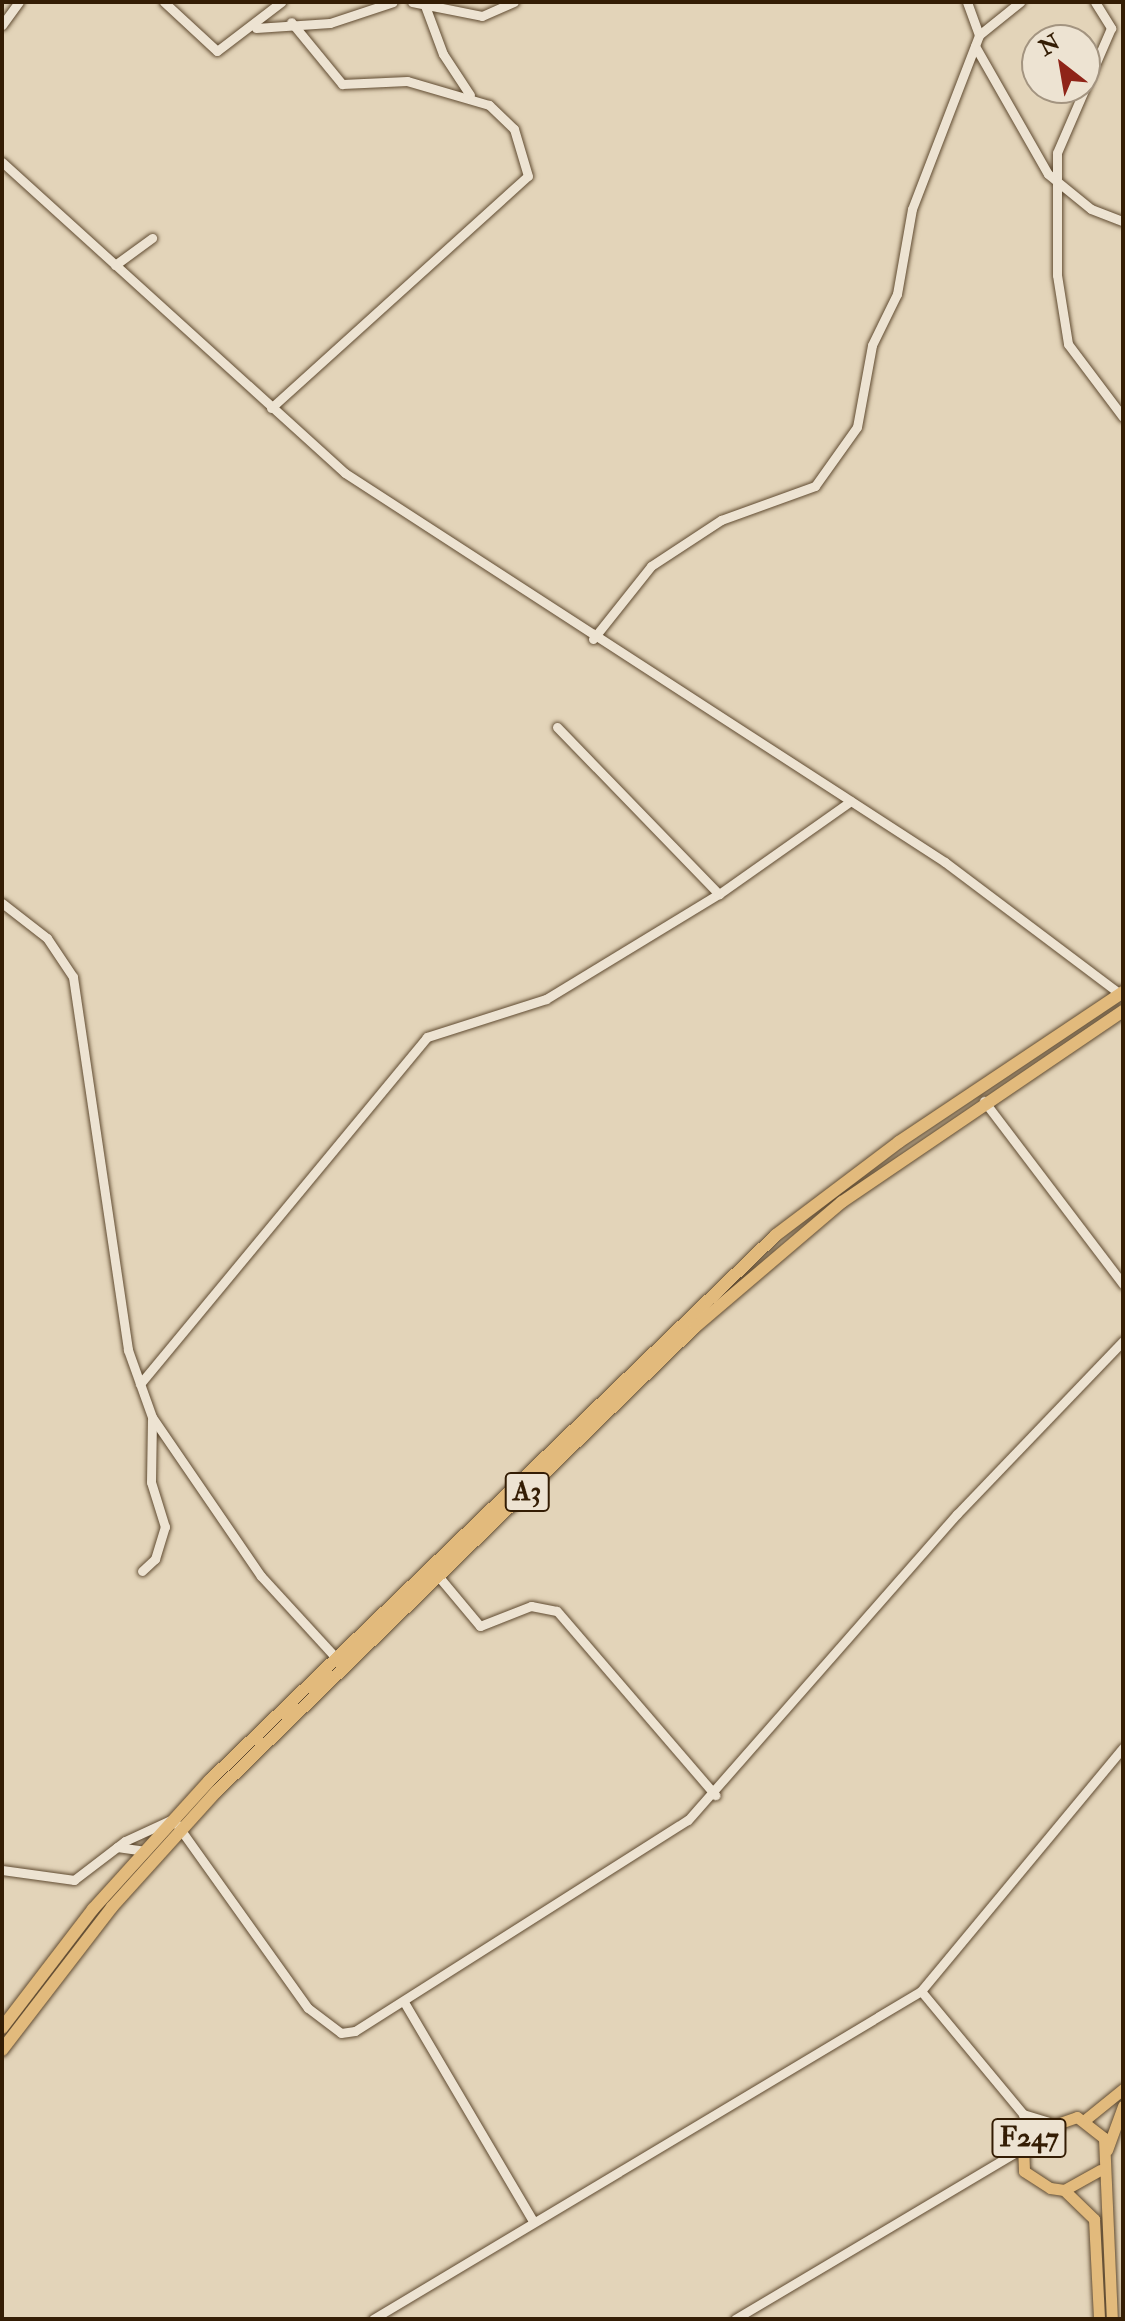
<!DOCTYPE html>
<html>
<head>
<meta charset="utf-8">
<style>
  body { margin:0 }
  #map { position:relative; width:1125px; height:2321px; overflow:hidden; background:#e3d4b9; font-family:"IM FELL Double Pica",serif }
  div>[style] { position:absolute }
  .roads { filter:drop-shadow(0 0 2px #604b31) drop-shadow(0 0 2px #604b31) }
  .minor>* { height:9px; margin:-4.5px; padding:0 4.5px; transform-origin:4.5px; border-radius:4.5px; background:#ede3d2 }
  .major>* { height:11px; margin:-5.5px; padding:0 5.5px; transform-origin:5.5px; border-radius:5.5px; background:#e2ba7c }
  .highway>* { height:12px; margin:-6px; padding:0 6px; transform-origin:6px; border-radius:6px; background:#e2ba7c }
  span { translate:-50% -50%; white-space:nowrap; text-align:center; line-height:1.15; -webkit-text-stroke:7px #ede3d2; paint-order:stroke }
  .shield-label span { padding:2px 6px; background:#ede3d2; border:2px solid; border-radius:6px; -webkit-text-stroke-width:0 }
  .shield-label { font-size:28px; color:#341d04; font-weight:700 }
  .frame { position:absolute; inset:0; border:4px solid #341d04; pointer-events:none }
  .north { position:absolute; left:1021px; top:24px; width:80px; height:80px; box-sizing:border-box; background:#ede3d2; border:2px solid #a39480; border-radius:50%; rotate:329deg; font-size:22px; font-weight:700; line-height:32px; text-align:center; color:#341d04 }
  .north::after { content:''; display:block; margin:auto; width:28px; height:36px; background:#8f2418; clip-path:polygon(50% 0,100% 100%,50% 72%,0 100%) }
</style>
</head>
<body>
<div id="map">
  <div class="roads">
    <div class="minor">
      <i style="left:164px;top:2px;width:72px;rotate:42.8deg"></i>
      <i style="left:217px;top:51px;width:81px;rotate:-37.4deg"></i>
      <i style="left:412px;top:2px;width:71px;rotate:11.3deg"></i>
      <i style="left:482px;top:16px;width:35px;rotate:-24deg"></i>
      <i style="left:1095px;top:2px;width:31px;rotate:58deg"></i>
      <i style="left:1111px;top:28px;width:136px;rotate:113.4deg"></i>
      <i style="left:1057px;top:153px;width:122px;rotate:90deg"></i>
      <i style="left:1057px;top:275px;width:70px;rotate:80.9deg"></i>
      <i style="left:1068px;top:344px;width:91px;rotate:53deg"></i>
      <i style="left:424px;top:3px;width:54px;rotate:69.6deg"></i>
      <i style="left:443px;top:54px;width:49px;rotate:56.6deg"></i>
      <i style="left:2px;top:25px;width:29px;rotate:-54deg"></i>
      <i style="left:256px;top:28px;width:74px;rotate:-3.9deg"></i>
      <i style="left:330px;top:23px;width:66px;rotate:-18.4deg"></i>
      <i style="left:979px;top:35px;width:53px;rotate:-38.8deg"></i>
      <i style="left:975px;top:46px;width:147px;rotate:60.3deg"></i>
      <i style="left:1048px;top:174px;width:55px;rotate:39.1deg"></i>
      <i style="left:1091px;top:209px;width:34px;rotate:21deg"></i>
      <i style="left:2px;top:162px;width:463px;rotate:42.2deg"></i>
      <i style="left:345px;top:473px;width:715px;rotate:32.96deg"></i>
      <i style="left:945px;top:862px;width:219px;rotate:37deg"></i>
      <i style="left:115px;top:265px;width:46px;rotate:-36.1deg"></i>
      <i style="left:271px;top:408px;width:346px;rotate:-42.1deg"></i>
      <i style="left:528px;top:176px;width:49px;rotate:-106.6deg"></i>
      <i style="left:514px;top:129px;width:35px;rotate:-136deg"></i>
      <i style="left:489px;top:105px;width:85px;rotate:-163.7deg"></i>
      <i style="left:407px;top:81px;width:65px;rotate:177.4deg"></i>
      <i style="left:342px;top:84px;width:80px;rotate:-129.4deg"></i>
      <i style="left:593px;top:639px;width:93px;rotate:-51.5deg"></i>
      <i style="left:651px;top:566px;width:84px;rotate:-33.3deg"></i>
      <i style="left:721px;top:520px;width:100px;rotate:-19.9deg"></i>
      <i style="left:815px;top:486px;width:72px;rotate:-54.6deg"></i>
      <i style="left:857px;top:427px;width:83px;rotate:-79.6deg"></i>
      <i style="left:872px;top:345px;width:57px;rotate:-63.9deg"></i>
      <i style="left:897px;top:294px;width:86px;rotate:-80deg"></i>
      <i style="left:912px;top:209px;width:186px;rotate:-68.9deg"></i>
      <i style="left:979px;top:35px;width:35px;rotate:-110deg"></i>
      <i style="left:557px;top:727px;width:233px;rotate:45.9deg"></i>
      <i style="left:2px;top:903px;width:57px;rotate:37.9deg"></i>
      <i style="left:47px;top:938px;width:47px;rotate:56.3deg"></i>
      <i style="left:73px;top:977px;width:377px;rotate:81.6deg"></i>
      <i style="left:128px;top:1350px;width:71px;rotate:70.3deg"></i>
      <i style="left:152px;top:1417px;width:193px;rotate:55.6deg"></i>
      <i style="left:261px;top:1576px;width:115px;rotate:47.5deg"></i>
      <i style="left:984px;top:1101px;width:230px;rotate:52.8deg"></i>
      <i style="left:140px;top:1384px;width:450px;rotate:-50.4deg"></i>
      <i style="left:427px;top:1037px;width:125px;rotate:-17.7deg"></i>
      <i style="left:546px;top:999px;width:202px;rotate:-31.3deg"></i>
      <i style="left:719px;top:894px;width:161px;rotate:-35.2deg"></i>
      <i style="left:142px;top:1571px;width:18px;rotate:-43deg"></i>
      <i style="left:155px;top:1559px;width:34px;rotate:-73deg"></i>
      <i style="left:165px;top:1527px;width:47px;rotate:-107.3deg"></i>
      <i style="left:151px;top:1482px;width:62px;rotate:-89.1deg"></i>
      <i style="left:439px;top:1577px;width:64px;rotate:50.1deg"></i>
      <i style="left:480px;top:1626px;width:55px;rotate:-21.4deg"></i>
      <i style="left:531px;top:1606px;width:26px;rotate:11deg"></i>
      <i style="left:557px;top:1611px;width:243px;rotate:49.3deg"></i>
      <i style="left:117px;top:1847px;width:27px;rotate:8deg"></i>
      <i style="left:2px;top:1870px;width:73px;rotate:7.9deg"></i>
      <i style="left:74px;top:1880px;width:64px;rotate:-37.4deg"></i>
      <i style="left:125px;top:1841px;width:53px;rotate:-24.6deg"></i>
      <i style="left:173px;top:1819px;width:232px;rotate:54.5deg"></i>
      <i style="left:308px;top:2008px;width:41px;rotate:37.1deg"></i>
      <i style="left:341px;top:2033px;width:14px;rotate:-8deg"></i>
      <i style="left:355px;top:2031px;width:394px;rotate:-32.4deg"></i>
      <i style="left:688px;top:1820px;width:407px;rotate:-48.7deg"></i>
      <i style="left:957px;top:1514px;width:240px;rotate:-46.2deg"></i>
      <i style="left:921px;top:1991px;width:160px;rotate:50.3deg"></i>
      <i style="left:1023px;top:2114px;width:26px;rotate:79deg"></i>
      <i style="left:404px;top:2002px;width:254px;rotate:59.5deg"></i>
      <i style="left:1023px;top:2114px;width:30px;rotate:17deg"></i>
      <i style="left:373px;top:2319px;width:639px;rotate:-30.9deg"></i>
      <i style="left:921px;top:1991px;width:316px;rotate:-50.3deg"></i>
      <i style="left:735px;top:2319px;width:335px;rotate:-30.7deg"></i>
    </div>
    <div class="major">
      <i style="left:1086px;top:2119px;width:48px;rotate:-39deg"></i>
      <i style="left:1107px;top:2150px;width:47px;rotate:-70deg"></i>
      <i style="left:1100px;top:2170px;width:41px;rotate:150.9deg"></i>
      <i style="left:1064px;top:2190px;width:14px;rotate:-172deg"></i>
      <i style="left:1050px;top:2188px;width:31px;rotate:-147deg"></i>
      <i style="left:1024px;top:2171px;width:23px;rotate:-92deg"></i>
      <i style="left:1023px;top:2148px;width:22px;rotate:-51deg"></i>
      <i style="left:1037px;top:2131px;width:42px;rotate:-19.3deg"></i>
      <i style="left:1077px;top:2117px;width:34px;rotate:38deg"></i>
      <i style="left:1104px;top:2138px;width:181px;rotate:87.5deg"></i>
      <i style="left:1064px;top:2190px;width:42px;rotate:44deg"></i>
      <i style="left:1094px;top:2219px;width:100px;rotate:87.1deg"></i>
    </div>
    <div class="highway">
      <i style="left:2px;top:2028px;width:150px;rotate:-52.6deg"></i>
      <i style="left:93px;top:1909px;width:173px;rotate:-47.8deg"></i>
      <i style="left:209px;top:1781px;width:787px;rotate:-43.92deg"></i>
      <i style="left:776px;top:1235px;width:154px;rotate:-37.1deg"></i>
      <i style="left:899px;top:1142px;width:270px;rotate:-33.8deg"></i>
      <i style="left:2px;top:2050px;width:180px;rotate:-52.4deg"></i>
      <i style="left:112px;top:1907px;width:155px;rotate:-47.9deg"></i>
      <i style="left:216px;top:1792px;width:668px;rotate:-44.15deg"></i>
      <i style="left:695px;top:1327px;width:193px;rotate:-40.4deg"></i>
      <i style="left:842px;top:1202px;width:340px;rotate:-34.2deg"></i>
    </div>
  </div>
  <div class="shield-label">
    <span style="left:527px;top:1492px">A3</span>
    <span style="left:1029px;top:2138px">F247</span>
  </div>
  <div class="frame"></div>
  <div class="north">N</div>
</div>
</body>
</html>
